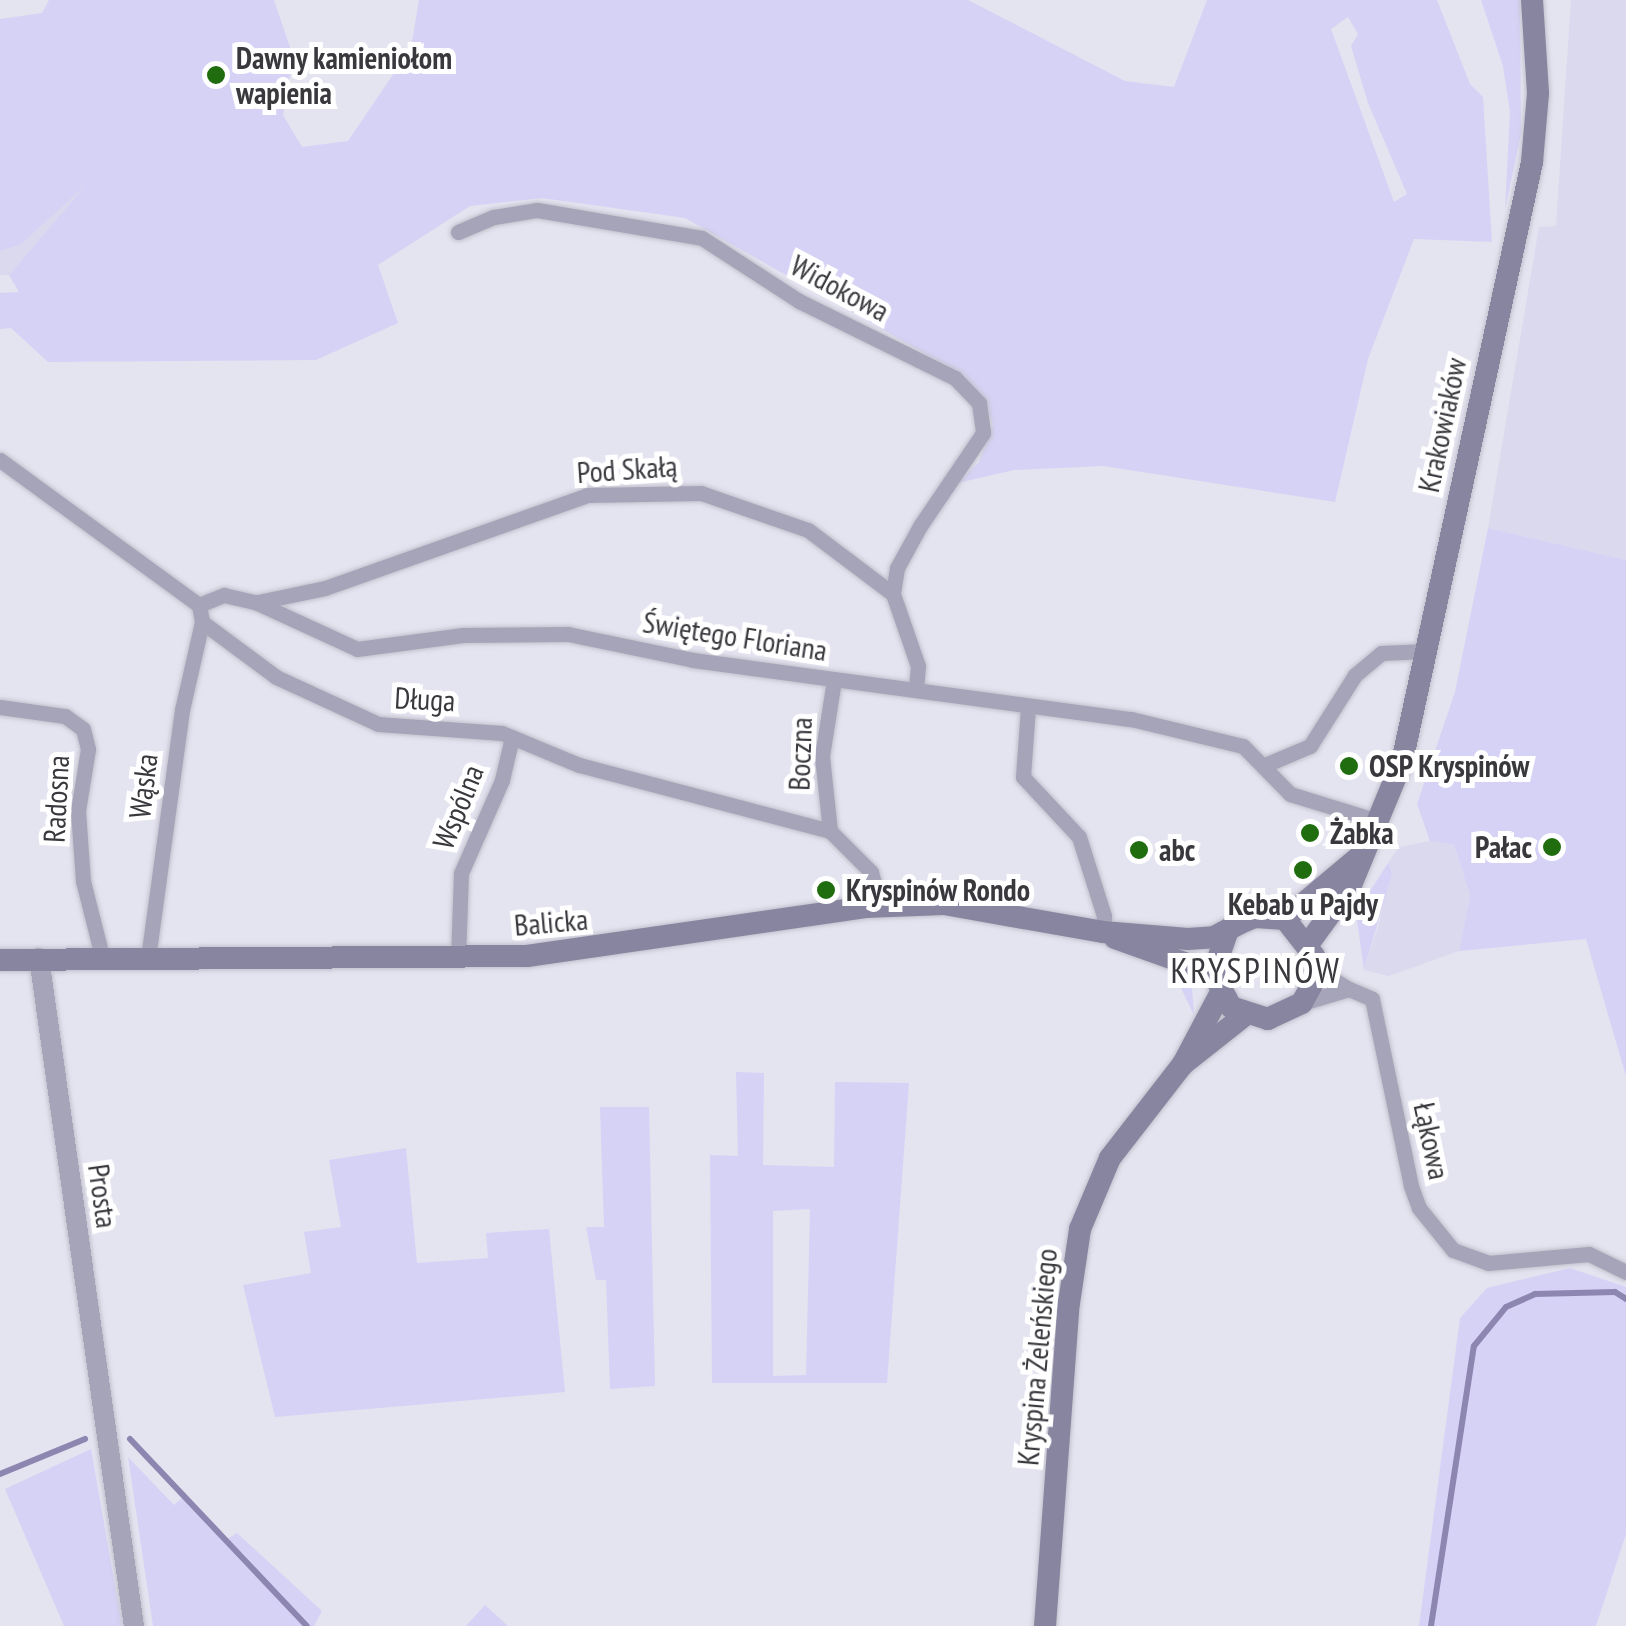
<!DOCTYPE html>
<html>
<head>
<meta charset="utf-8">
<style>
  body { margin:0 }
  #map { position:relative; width:1626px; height:1626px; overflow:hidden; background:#e4e3f0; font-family:"PT Sans Narrow",sans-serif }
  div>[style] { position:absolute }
  .built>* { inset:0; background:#dbd9ee }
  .green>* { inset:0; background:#d6d2f5 }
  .stream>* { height:6px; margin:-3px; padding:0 3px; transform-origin:3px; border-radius:3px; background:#8c86b0 }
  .roads { filter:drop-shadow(0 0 2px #c2c1cc) drop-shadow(0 0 2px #c2c1cc) }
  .minor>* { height:15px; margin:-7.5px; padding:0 7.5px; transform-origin:7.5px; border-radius:7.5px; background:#a6a4b8 }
  .tertiary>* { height:20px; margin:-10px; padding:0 10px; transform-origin:10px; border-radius:10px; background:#a6a4b8 }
  .secondary>* { height:22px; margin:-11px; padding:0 11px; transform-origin:11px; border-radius:11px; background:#8885a1 }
  .dots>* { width:28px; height:28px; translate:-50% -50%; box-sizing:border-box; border:5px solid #fff; border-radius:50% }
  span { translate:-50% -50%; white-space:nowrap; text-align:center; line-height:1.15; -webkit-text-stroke:10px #fff; paint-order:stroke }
  .poi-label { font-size:30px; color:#39383d; font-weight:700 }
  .left { translate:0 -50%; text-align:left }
  .right { translate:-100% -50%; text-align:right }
  .street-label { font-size:30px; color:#39383d }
  .quarter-label { font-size:35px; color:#39383d; letter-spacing:2.5px }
</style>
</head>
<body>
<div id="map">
  <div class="built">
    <i style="clip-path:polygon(1571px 0,1626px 0,1626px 560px,1488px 528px,1539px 227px,1556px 226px)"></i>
    <i style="clip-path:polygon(0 108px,87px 185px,9px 275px,0 275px)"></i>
    <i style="clip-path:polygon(1430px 841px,1454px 845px,1470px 895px,1459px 951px,1389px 976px,1364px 970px,1380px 921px,1388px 863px,1399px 847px)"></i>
  </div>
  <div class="green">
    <i style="clip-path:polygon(evenodd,49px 0,274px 0,293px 56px,283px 115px,302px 147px,348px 141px,411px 48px,419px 0,968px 0,1125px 81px,1174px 87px,1207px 0,1437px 0,1470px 84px,1483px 97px,1492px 242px,1414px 239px,1368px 359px,1335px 502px,1103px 466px,1014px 470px,958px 483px,979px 462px,993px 425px,986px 402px,965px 376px,685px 218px,542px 198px,470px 206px,378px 265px,398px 323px,316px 360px,48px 362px,11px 328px,0 329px,0 293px,19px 292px,9px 275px,86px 185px,20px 245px,0 251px,0 19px,42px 13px,49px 0,1348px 17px,1358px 34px,1351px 46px,1368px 103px,1407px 194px,1394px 202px,1331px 29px,1348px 17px)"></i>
    <i style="clip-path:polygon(1481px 0,1520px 0,1521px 134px,1505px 209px,1510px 112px,1503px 66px)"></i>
    <i style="clip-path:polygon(1488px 528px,1626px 560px,1626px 1076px,1586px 939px,1459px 951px,1470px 895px,1454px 845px,1430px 841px,1417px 804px,1455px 692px)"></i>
    <i style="clip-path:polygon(1388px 863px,1392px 874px,1364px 970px,1356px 913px)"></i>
    <i style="clip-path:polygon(1176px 969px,1192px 987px,1194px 1015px,1177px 980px)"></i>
    <i style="clip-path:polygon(evenodd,736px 1072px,764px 1073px,763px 1165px,834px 1167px,835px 1082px,909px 1083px,887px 1383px,712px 1383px,710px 1155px,738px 1156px,736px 1072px,810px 1209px,806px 1375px,773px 1376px,773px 1211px,810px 1209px)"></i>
    <i style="clip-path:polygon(600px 1107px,649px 1107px,655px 1386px,610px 1389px,606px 1280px,596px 1280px,586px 1227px,604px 1227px)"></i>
    <i style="clip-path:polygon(406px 1148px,417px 1263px,488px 1258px,486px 1233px,549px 1229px,565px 1392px,275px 1417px,243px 1285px,311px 1273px,304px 1232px,341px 1227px,329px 1160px)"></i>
    <i style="clip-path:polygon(1570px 1268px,1626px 1287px,1626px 1534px,1596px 1626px,1419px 1626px,1460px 1318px,1487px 1288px)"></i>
    <i style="clip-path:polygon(91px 1449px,122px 1626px,64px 1626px,5px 1489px)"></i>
    <i style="clip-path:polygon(128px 1457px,174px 1505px,182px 1498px,224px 1541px,237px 1533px,322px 1611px,314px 1626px,153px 1626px)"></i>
    <i style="clip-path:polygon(485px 1605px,508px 1626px,466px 1626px)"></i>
  </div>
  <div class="stream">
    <i style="left:130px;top:1439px;width:257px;rotate:46.6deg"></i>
    <i style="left:0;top:1474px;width:92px;rotate:-22.4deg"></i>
    <i style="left:1431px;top:1626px;width:283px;rotate:-81.3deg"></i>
    <i style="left:1474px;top:1346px;width:50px;rotate:-50.6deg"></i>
    <i style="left:1506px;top:1307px;width:32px;rotate:-24deg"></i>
    <i style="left:1535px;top:1294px;width:80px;rotate:-1.4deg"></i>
    <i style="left:1615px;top:1292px;width:13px;rotate:32deg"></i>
  </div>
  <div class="roads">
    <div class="minor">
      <i style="left:458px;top:232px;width:39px;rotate:-23deg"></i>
      <i style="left:494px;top:217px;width:44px;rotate:-9.2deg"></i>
      <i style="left:537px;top:210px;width:167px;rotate:9.6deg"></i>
      <i style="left:702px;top:238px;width:116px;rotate:33deg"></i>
      <i style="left:799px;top:301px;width:174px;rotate:26.3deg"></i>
      <i style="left:955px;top:378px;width:35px;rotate:46deg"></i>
      <i style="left:979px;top:403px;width:30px;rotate:82deg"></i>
      <i style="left:983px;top:433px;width:112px;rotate:124.1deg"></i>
      <i style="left:920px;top:526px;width:48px;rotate:118.7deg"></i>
      <i style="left:897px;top:568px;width:26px;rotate:99deg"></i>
      <i style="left:0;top:460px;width:246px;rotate:36.1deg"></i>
      <i style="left:199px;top:605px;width:17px;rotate:80deg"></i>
      <i style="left:202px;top:622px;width:90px;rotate:102.8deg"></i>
      <i style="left:182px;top:710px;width:250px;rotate:97.8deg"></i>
      <i style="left:258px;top:602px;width:68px;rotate:-11.8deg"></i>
      <i style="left:325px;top:588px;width:278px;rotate:-19.5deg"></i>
      <i style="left:587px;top:495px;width:114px;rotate:-1deg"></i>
      <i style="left:701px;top:493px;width:113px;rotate:19.1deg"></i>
      <i style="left:808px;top:530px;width:106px;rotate:37deg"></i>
      <i style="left:893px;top:594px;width:76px;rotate:70.9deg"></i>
      <i style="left:918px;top:666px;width:22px;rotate:95deg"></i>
      <i style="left:199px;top:605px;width:27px;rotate:-22deg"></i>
      <i style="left:224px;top:595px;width:32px;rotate:13deg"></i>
      <i style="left:255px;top:602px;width:112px;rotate:24.7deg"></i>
      <i style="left:357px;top:649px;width:107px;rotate:-7.5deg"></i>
      <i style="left:463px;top:635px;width:105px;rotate:-0.5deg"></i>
      <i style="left:568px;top:634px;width:128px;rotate:11.7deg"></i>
      <i style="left:693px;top:660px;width:442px;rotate:7.7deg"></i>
      <i style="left:1131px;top:719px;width:115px;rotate:13.6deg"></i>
      <i style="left:1243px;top:746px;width:67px;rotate:45.6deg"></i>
      <i style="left:1290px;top:794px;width:95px;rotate:17.1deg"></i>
      <i style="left:202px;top:622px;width:92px;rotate:36.6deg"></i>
      <i style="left:276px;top:677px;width:112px;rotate:24.7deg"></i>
      <i style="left:378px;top:724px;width:124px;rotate:4.2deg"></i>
      <i style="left:502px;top:733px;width:83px;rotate:22.6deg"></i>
      <i style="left:579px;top:765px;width:260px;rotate:14.7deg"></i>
      <i style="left:830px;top:831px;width:58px;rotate:45deg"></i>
      <i style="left:871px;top:872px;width:35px;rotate:75deg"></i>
      <i style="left:0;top:707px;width:66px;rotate:7.9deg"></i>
      <i style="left:65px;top:716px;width:22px;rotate:36deg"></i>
      <i style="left:83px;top:729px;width:21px;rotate:76deg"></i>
      <i style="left:88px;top:749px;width:63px;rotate:99.2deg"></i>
      <i style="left:78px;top:811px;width:70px;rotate:85.9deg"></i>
      <i style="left:83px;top:881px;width:77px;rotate:75.8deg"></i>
      <i style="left:1028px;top:707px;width:70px;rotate:94.1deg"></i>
      <i style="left:1023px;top:777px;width:82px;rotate:47deg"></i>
      <i style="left:1079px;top:837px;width:83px;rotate:72.4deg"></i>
      <i style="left:1104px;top:916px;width:16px;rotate:94deg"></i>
      <i style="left:1265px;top:765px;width:49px;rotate:-22.9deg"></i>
      <i style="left:1310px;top:746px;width:84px;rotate:-57.6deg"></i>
      <i style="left:1355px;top:675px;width:34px;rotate:-40deg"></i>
      <i style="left:1381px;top:653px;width:45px;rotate:-2.5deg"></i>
      <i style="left:830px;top:831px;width:75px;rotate:-96.1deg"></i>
      <i style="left:822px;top:756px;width:77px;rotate:-81deg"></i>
      <i style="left:458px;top:959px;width:86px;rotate:-88deg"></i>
      <i style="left:461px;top:873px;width:102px;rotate:-66.2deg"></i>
      <i style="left:502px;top:780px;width:44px;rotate:-76.9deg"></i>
      <i style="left:1315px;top:968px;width:40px;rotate:32deg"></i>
      <i style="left:1302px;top:1003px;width:49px;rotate:-16.6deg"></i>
      <i style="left:1349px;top:989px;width:25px;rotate:23deg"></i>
      <i style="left:1372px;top:999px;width:191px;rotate:78.2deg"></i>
      <i style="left:1411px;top:1186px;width:23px;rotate:70deg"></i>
      <i style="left:1419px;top:1208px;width:54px;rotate:51deg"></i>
      <i style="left:1453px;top:1250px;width:37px;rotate:20deg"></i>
      <i style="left:1488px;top:1263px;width:101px;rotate:-5.1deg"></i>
      <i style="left:1589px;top:1254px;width:41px;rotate:25.9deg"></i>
    </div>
    <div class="tertiary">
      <i style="left:39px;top:958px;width:675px;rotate:81.91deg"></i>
    </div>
    <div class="secondary">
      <i style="left:1285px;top:919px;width:97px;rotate:-40deg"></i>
      <i style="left:1115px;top:938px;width:104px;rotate:19.7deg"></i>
      <i style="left:1309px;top:943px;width:72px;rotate:-54.1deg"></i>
      <i style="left:1351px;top:885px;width:133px;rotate:-67.5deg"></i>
      <i style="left:1402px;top:762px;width:614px;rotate:-77.77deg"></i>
      <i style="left:1532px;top:162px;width:69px;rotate:-85deg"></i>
      <i style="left:1538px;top:93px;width:93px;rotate:-93.7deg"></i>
      <i style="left:0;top:960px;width:527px;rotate:-0.43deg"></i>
      <i style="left:527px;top:956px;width:342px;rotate:-8.2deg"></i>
      <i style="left:865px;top:907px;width:79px;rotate:-2.2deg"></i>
      <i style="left:944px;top:904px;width:161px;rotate:10deg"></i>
      <i style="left:1103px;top:932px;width:85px;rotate:4.7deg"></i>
      <i style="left:1188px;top:939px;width:26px;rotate:-4deg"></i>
      <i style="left:1214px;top:937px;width:30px;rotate:-28deg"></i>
      <i style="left:1240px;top:923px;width:16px;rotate:-22deg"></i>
      <i style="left:1255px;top:917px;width:30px;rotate:4deg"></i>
      <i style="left:1285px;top:919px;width:47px;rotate:51.9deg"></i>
      <i style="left:1314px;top:956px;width:25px;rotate:90deg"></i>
      <i style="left:1314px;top:981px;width:25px;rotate:119deg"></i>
      <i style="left:1302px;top:1003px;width:38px;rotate:155deg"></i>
      <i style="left:1268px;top:1019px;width:39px;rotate:-162deg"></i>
      <i style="left:1231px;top:1007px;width:38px;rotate:-118deg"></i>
      <i style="left:1213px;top:973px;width:46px;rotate:-70.8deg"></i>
      <i style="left:1183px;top:1064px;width:79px;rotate:-38.3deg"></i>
      <i style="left:1045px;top:1626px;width:324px;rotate:-85.8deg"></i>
      <i style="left:1069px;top:1303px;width:75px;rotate:-81.5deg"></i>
      <i style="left:1080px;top:1229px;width:77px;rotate:-67.1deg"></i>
      <i style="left:1110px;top:1158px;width:119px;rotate:-52.2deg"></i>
      <i style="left:1183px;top:1064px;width:79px;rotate:-62.1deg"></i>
    </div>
  </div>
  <div class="dots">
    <i style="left:216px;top:75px;background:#206d0f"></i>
    <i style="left:1349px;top:766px;background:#206d0f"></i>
    <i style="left:1310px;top:833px;background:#206d0f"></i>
    <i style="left:1552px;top:847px;background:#206d0f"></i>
    <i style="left:1139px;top:850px;background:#206d0f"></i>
    <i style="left:1303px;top:870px;background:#206d0f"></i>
    <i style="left:826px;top:890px;background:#206d0f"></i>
  </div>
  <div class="poi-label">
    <span class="left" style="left:236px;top:75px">Dawny kamieniołom<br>wapienia</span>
    <span class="left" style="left:1369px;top:766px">OSP Kryspinów</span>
    <span class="left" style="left:1330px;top:833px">Żabka</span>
    <span class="right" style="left:1532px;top:847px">Pałac</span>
    <span class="left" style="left:1159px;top:850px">abc</span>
    <span class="left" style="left:846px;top:890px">Kryspinów Rondo</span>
    <span style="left:1303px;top:904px">Kebab u Pajdy</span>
  </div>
  <div class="street-label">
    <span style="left:840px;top:288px;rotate:28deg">Widokowa</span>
    <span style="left:1442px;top:425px;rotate:-78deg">Krakowiaków</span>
    <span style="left:627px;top:469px;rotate:-4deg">Pod Skałą</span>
    <span style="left:735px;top:636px;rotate:9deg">Świętego Floriana</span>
    <span style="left:425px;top:699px;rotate:3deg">Długa</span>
    <span style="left:800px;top:754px;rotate:-88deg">Boczna</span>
    <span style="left:143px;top:786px;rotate:-83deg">Wąska</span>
    <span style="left:56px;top:799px;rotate:-87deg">Radosna</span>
    <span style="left:458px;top:807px;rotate:-68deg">Wspólna</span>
    <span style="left:551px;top:922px;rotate:-5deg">Balicka</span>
    <span style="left:1432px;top:1141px;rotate:78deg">Łąkowa</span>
    <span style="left:103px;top:1196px;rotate:82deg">Prosta</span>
    <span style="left:1037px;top:1357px;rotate:-85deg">Kryspina Żeleńskiego</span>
  </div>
  <div class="quarter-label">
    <span style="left:1256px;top:970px">KRYSPINÓW</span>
  </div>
</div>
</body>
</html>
